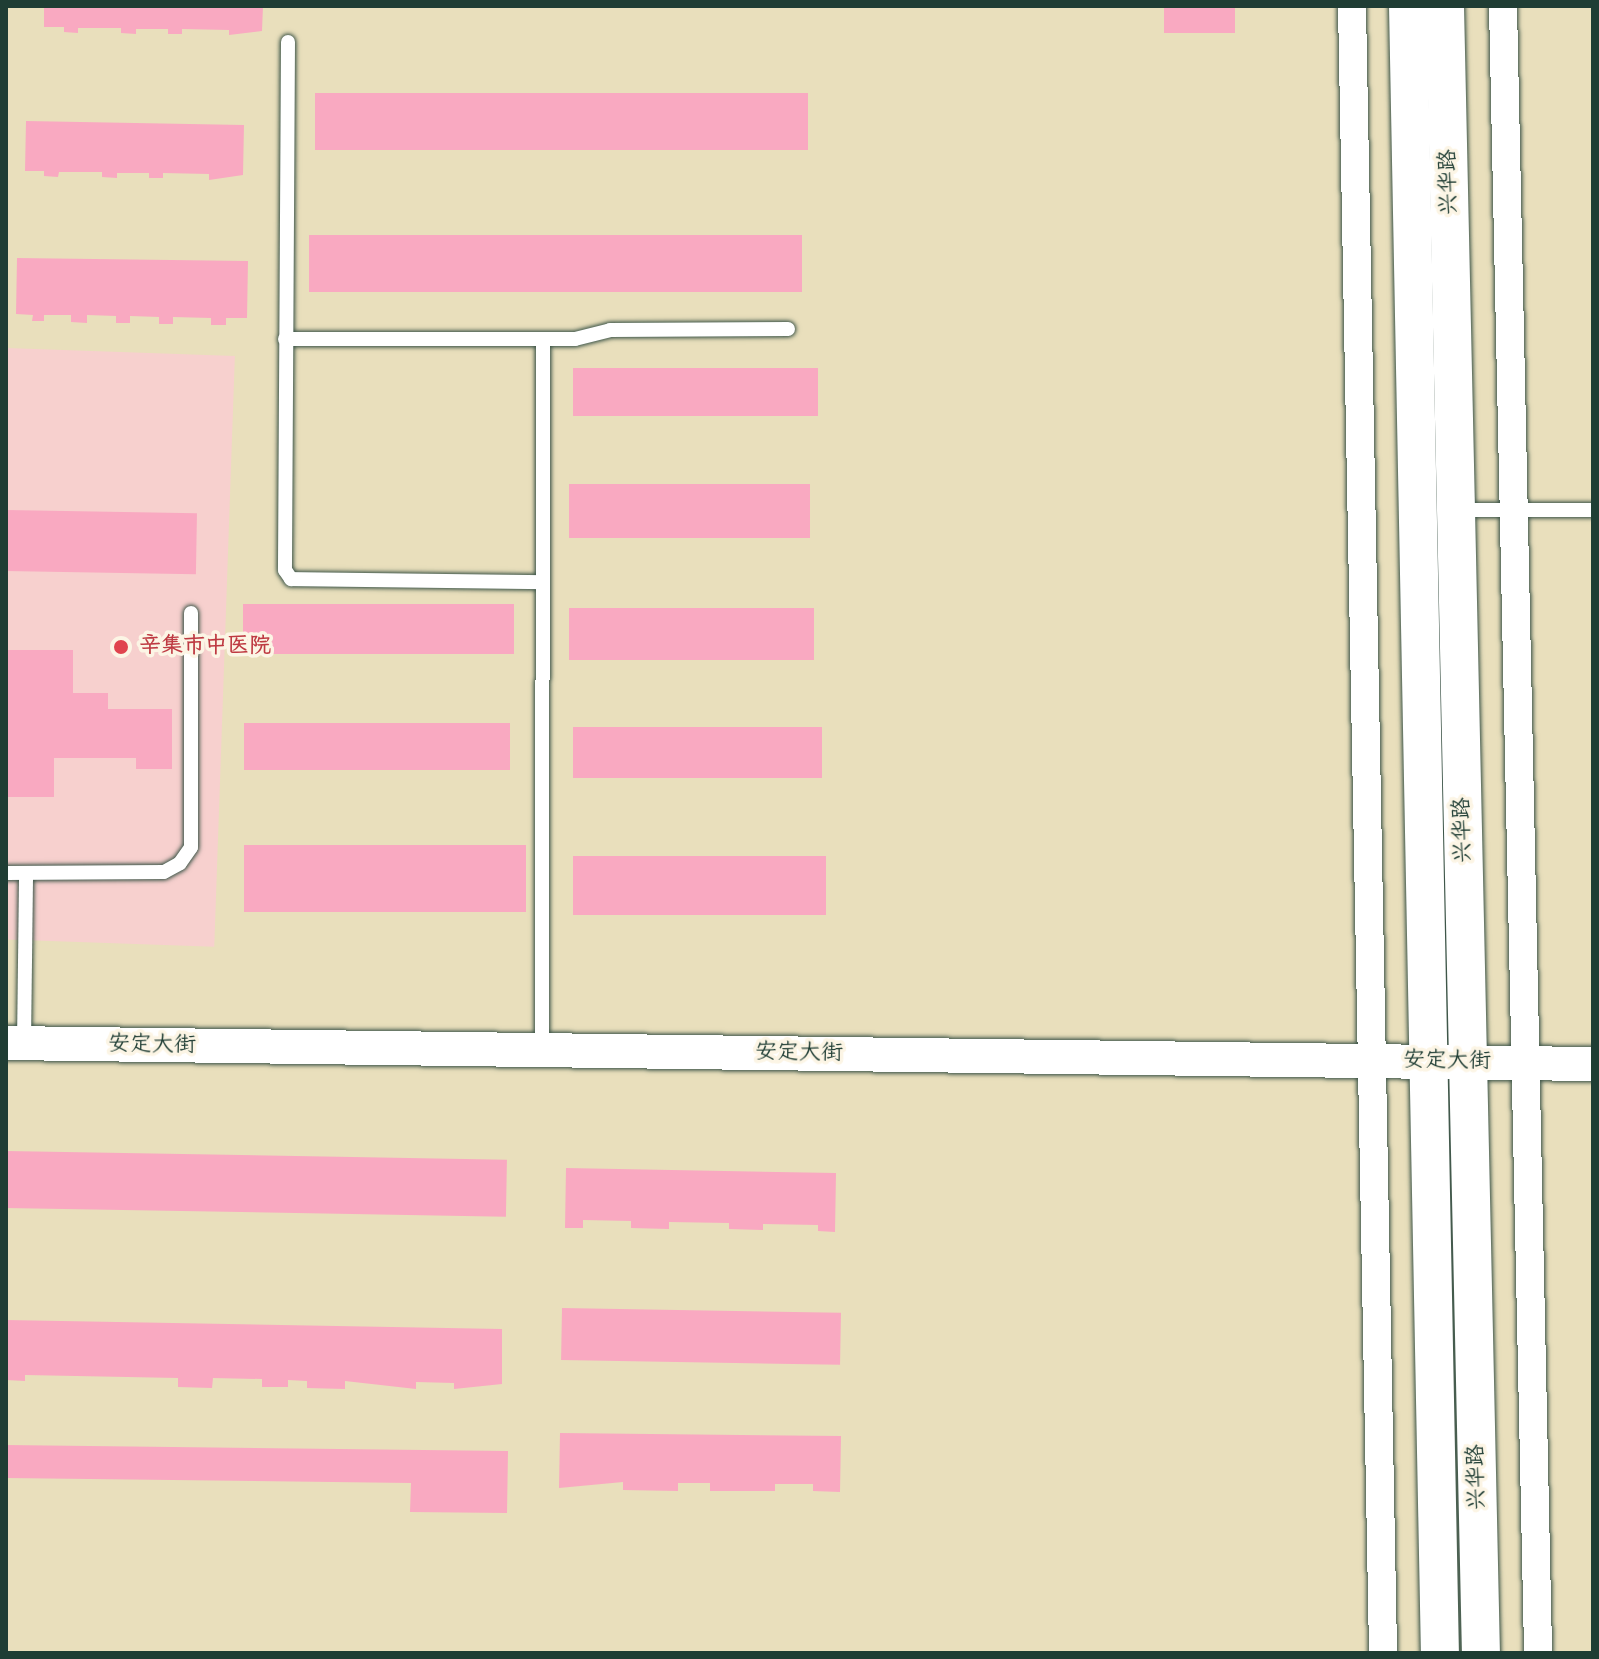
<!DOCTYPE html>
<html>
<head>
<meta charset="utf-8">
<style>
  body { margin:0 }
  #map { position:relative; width:1599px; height:1659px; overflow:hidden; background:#e9dfbc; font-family:Kalam,"LXGW WenKai TC",sans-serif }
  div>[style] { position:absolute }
  .built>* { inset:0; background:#f7d0ce; transform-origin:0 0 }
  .building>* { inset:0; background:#f9a9c1; transform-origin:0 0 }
  .roads { filter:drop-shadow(0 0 2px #3d5548) drop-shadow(0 0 2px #3d5548) }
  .service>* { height:14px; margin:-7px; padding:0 7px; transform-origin:7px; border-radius:7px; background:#fff }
  .minor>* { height:28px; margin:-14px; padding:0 14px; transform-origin:14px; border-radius:14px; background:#fff }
  .tertiary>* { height:34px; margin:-17px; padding:0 17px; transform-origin:17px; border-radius:17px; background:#fff }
  .secondary>* { height:38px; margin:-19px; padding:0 19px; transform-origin:19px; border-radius:19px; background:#fff }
  .dots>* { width:22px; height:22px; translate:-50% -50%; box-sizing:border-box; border:4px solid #fcf5e5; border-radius:50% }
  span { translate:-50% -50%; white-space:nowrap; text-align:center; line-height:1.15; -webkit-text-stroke:7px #fcf5e5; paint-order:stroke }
  .street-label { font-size:22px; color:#1f3d34 }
  .health-label { font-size:22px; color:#be3a42; font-weight:700 }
  .left { translate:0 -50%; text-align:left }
  .frame { position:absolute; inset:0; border:8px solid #1f3d34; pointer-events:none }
</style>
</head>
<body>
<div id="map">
  <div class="built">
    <i style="left:6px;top:348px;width:229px;height:591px;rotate:2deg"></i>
  </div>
  <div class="building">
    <i style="clip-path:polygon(44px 6px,263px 6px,262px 31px,229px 35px,229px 30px,182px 29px,182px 34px,168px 34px,168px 29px,136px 29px,136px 34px,121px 33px,121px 28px,78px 28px,78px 33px,64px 32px,64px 27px,44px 27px)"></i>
    <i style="left:1164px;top:6px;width:71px;height:27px"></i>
    <i style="left:315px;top:93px;width:493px;height:57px"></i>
    <i style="clip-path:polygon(26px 121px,244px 125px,243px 175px,209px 180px,209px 174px,163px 173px,163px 178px,149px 178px,149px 173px,117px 173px,117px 178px,102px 177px,102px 172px,59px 172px,58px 177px,44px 176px,44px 171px,25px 171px)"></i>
    <i style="left:309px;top:235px;width:493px;height:57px"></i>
    <i style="clip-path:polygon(17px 258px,248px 261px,247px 318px,226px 318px,226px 325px,211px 325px,211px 318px,173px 317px,173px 324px,159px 324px,159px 317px,130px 316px,130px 323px,116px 323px,116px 316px,87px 315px,87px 323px,71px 322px,71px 315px,44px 315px,44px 321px,32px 321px,33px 315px,16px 314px)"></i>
    <i style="left:573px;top:368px;width:245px;height:48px"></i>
    <i style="left:569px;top:484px;width:241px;height:54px"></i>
    <i style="left:6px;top:510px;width:191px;height:61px;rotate:1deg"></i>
    <i style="left:243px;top:604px;width:271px;height:50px"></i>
    <i style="left:569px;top:608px;width:245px;height:52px"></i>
    <i style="clip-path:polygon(6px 650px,73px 650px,73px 693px,108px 693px,108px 709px,172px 709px,172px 769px,136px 769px,136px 758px,54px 758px,54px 797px,6px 797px)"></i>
    <i style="left:244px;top:723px;width:266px;height:47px"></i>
    <i style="left:573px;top:727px;width:249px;height:51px"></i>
    <i style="left:244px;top:845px;width:282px;height:67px"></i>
    <i style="left:573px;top:856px;width:253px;height:59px"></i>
    <i style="left:6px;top:1151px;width:501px;height:57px;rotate:1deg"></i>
    <i style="clip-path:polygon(566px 1168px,836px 1173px,835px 1232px,818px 1231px,818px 1225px,763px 1224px,763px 1230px,729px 1229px,729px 1223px,669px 1222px,669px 1229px,631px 1228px,631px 1221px,583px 1220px,583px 1228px,565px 1228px)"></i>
    <i style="left:562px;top:1308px;width:279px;height:52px;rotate:1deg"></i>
    <i style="clip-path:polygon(6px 1320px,502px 1329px,502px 1384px,454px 1389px,454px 1383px,416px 1382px,416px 1389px,345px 1381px,345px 1389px,307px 1388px,307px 1381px,288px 1380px,288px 1387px,262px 1387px,262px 1379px,213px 1378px,212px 1388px,178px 1387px,178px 1378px,25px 1375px,25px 1381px,6px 1380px)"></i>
    <i style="clip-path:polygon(560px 1433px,841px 1436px,840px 1492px,813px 1491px,813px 1484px,775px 1484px,775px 1491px,710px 1491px,710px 1483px,678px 1483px,678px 1491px,623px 1490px,623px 1482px,559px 1488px)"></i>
    <i style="clip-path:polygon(6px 1445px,508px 1451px,507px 1513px,410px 1512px,411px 1483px,6px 1478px)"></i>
  </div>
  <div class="roads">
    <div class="service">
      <i style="left:288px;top:42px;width:528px;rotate:90.33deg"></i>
      <i style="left:285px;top:570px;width:11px;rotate:56deg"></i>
      <i style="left:291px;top:579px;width:250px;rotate:0.7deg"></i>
      <i style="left:285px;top:339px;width:290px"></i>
      <i style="left:575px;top:339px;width:36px;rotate:-14deg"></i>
      <i style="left:610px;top:330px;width:178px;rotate:-0.3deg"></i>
      <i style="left:1456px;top:510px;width:137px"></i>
      <i style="left:6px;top:873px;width:158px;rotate:-0.4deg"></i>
      <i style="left:164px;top:872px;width:18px;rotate:-29deg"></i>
      <i style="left:180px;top:863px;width:19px;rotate:-55deg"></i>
      <i style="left:191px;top:847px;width:234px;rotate:-90deg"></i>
      <i style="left:24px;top:1043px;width:170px;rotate:-89.3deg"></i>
      <i style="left:542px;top:1050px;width:711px;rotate:-89.92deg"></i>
    </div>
    <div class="minor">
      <i style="left:1352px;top:6px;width:1647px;rotate:88.92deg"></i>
      <i style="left:1503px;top:6px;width:1647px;rotate:88.78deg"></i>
    </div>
    <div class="tertiary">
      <i style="left:6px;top:1043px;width:1587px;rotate:0.76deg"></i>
    </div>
    <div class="secondary">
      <i style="left:1408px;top:6px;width:1647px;rotate:88.89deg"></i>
      <i style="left:1445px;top:6px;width:1647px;rotate:88.75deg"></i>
    </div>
  </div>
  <div class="dots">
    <i style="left:121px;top:647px;background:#e0444e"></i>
  </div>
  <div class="street-label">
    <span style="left:1449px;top:182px;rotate:-91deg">兴华路</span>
    <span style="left:1463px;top:830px;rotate:-91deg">兴华路</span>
    <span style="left:152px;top:1045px;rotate:1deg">安定大街</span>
    <span style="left:799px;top:1053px;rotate:1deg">安定大街</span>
    <span style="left:1447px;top:1061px;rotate:1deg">安定大街</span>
    <span style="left:1477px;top:1477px;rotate:-91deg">兴华路</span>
  </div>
  <div class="health-label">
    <span class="left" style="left:139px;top:647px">辛集市中医院</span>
  </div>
  <div class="frame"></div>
</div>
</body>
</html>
